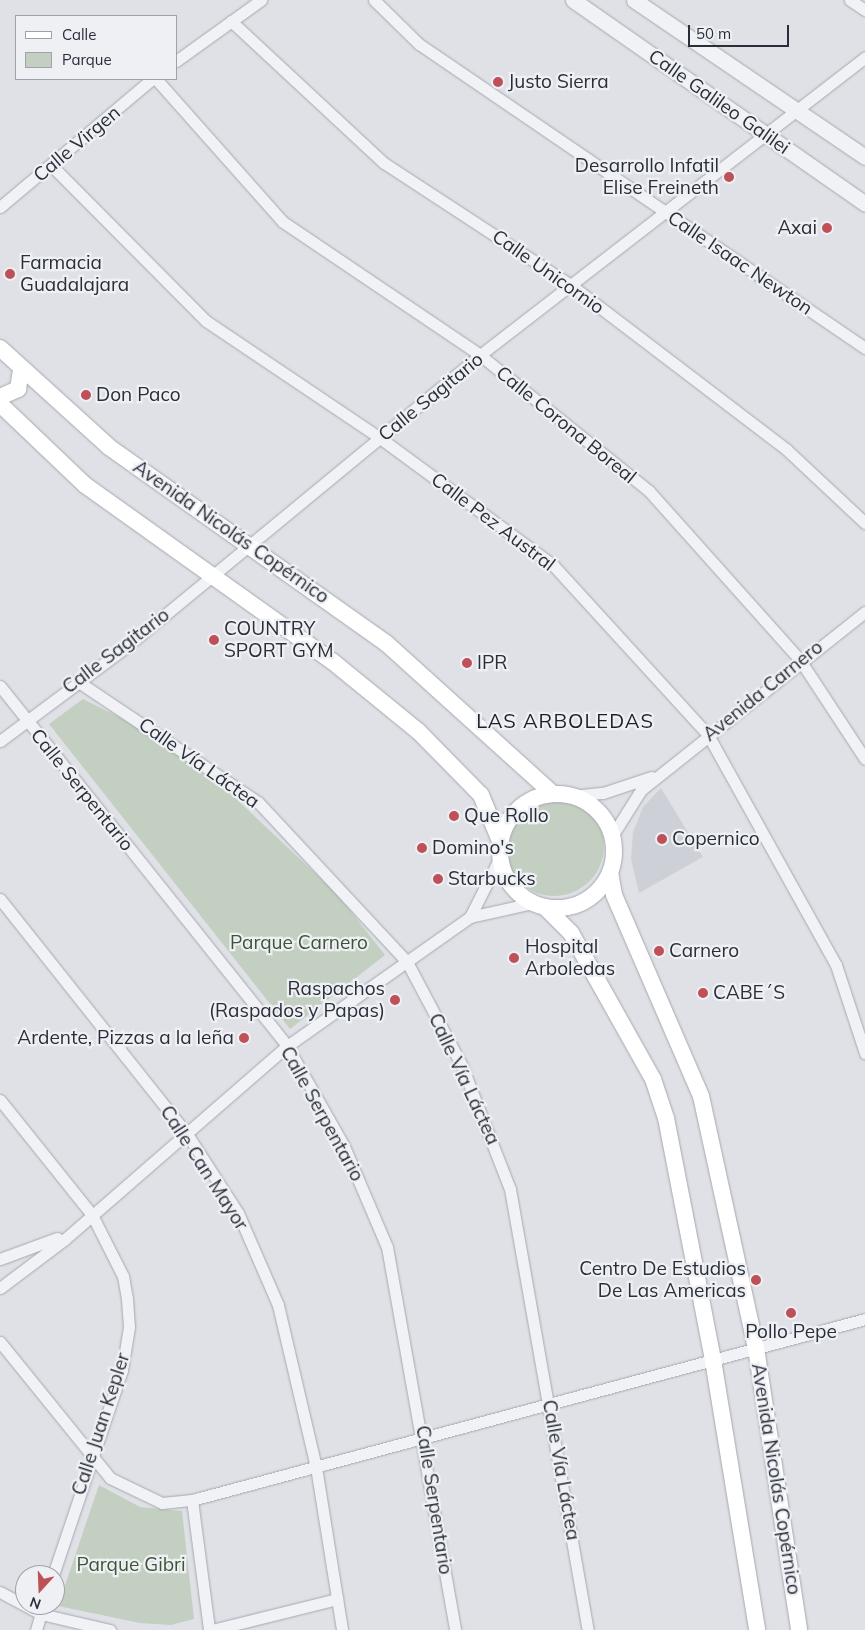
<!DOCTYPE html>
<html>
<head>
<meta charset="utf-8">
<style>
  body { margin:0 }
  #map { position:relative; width:865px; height:1630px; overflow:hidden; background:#dfe1e6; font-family:Mulish,sans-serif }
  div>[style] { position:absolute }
  .built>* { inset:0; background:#cdd0d7 }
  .green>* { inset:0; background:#c3cfc1 }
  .round { border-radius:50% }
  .roads { filter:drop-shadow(0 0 1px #a5a8af) drop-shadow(0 0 1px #a5a8af) }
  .minor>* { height:11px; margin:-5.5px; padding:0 5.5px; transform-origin:5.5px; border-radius:5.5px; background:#f1f2f5 }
  .tertiary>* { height:15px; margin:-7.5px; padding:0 7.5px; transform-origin:7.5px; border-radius:7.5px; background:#f1f2f5 }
  .secondary>* { height:16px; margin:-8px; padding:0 8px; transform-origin:8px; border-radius:8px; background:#fff }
  .secondary>.ring { margin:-8px; padding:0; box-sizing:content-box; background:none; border:16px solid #fff; border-radius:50% }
  .dots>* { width:14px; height:14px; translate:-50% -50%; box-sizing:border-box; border:2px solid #eef0f4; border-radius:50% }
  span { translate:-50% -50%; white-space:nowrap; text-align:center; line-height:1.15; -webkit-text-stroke:4.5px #eef0f4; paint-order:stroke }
  .poi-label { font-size:19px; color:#292e3b }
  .left { translate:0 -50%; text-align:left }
  .right { translate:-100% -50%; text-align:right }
  .street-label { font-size:19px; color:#292e3b }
  .park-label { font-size:19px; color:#3b5538 }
  .neighbourhood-label { font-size:20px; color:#1c202c; letter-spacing:1px }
  .legend { position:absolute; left:15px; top:15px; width:162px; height:65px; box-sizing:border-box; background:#eef0f4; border:1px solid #9fa2aa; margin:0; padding:6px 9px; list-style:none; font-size:15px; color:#292e3b }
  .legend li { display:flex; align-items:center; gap:10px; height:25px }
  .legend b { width:25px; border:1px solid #9fa2aa }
  .north { position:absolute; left:15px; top:1565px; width:50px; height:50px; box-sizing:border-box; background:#eef0f4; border:1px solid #9fa2aa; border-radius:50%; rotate:200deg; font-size:14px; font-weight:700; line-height:20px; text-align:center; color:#292e3b }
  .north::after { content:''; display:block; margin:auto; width:18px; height:22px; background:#be5058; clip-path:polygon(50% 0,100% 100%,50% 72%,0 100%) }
  .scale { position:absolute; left:688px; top:25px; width:101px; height:22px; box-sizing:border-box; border:2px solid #292e3b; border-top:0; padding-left:6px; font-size:15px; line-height:18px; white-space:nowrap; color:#292e3b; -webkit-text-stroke:4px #eef0f4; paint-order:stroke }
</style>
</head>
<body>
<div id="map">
  <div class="built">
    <i style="clip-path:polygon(661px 788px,703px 857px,639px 893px,631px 859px,633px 832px,643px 807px)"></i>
  </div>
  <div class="green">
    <i style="clip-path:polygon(83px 699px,133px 724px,231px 794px,337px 894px,385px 955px,290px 1029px,49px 724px)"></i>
    <i class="round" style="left:504px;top:796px;width:100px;height:100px"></i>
    <i style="clip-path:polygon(99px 1485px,140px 1507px,182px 1511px,194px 1619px,171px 1625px,140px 1623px,58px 1606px)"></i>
  </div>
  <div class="roads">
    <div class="minor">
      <i style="left:374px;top:0;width:63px;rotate:44.4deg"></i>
      <i style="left:419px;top:44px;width:540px;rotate:34.28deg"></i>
      <i style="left:850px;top:0;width:18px;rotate:34deg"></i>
      <i style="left:231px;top:21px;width:209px;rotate:42.9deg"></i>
      <i style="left:384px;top:163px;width:225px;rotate:33.2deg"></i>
      <i style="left:572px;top:286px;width:270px;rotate:37.3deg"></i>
      <i style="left:787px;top:450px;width:107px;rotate:43.1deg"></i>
      <i style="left:176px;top:61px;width:105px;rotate:-35.7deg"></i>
      <i style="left:156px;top:79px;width:191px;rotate:48.4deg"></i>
      <i style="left:283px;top:222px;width:238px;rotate:34deg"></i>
      <i style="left:480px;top:355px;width:217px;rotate:38.8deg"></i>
      <i style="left:649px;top:491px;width:227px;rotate:48.2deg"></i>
      <i style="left:800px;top:660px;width:118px;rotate:56.7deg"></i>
      <i style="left:52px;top:166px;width:218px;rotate:45.2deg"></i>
      <i style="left:206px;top:321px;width:210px;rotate:33.9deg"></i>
      <i style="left:380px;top:438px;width:215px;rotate:36.3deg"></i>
      <i style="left:553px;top:565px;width:230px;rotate:47.6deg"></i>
      <i style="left:708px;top:735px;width:263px;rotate:60.9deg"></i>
      <i style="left:836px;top:965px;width:93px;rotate:71.8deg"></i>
      <i style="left:0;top:207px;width:199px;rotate:-40.1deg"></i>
      <i style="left:77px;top:681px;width:218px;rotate:33.8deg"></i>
      <i style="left:258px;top:802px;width:219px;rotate:47deg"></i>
      <i style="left:407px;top:962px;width:118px;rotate:62.1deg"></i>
      <i style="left:462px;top:1066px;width:132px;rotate:68.7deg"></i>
      <i style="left:510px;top:1189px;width:448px;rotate:80deg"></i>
      <i style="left:0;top:686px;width:460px;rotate:51.4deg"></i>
      <i style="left:287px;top:1046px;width:113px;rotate:60.3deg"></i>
      <i style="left:343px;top:1144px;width:112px;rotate:66.9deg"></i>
      <i style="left:387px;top:1247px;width:389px;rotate:79.9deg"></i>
      <i style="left:0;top:741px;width:157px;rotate:-36.7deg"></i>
      <i style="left:126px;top:647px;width:459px;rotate:-39.5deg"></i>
      <i style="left:480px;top:355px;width:487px;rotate:-37.7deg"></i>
      <i style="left:572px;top:796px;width:31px;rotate:-6deg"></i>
      <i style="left:603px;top:793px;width:51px;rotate:-18.4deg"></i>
      <i style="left:612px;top:836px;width:54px;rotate:-57.8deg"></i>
      <i style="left:641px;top:790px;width:286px;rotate:-38.5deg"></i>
      <i style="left:0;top:899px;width:300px;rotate:51.5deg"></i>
      <i style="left:187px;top:1134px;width:94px;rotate:57.2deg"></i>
      <i style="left:238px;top:1213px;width:100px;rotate:66.5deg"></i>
      <i style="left:278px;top:1305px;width:166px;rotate:76.8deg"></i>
      <i style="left:316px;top:1467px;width:165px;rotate:80.9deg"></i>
      <i style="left:470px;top:917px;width:65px;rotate:-63.4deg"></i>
      <i style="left:0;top:1100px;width:147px;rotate:51.3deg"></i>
      <i style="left:92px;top:1215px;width:68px;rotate:63.1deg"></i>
      <i style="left:123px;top:1276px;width:23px;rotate:80deg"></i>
      <i style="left:127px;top:1299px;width:28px;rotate:86deg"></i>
      <i style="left:129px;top:1327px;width:44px;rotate:99.2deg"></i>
      <i style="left:122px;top:1370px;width:216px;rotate:108.6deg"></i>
      <i style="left:0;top:1259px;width:61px;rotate:-20.2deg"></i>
      <i style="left:0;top:1288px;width:81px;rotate:-37deg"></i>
      <i style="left:65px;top:1239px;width:294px;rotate:-41deg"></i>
      <i style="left:287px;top:1046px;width:224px;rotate:-35.2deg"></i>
      <i style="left:470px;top:917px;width:65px;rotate:-12.5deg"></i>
      <i style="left:0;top:1342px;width:175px;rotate:51deg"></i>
      <i style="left:110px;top:1478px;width:58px;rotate:25.7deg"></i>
      <i style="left:162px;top:1503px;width:30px;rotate:-6deg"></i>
      <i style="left:192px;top:1500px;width:697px;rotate:-15.05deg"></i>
      <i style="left:192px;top:1500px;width:131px;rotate:82.5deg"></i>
      <i style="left:0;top:1592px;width:47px;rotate:28.2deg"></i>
      <i style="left:41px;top:1614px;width:71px;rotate:13.1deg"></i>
      <i style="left:36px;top:1630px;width:26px;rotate:-74deg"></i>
      <i style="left:212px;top:1630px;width:129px;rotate:-13.9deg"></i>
    </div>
    <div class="tertiary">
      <i style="left:573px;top:0;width:356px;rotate:34.9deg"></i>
      <i style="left:634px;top:0;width:279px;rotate:34.2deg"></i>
    </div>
    <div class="secondary">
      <i style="left:0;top:348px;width:147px;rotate:42.2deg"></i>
      <i style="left:109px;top:447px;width:339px;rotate:35.3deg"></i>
      <i style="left:386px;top:643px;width:225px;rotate:42.1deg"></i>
      <i style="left:0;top:397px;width:20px;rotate:-24deg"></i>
      <i style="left:18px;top:389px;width:20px;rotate:-81deg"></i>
      <i style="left:0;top:404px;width:117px;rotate:43.6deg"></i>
      <i style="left:85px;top:485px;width:303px;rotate:35.5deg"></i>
      <i style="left:332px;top:661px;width:112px;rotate:39.2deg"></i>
      <i style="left:419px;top:732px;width:88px;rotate:45.5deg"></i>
      <i style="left:481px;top:795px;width:50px;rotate:67.6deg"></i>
      <i class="ring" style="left:500px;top:794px;width:98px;height:98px"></i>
      <i style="left:610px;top:872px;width:23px;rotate:80deg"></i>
      <i style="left:614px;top:895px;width:219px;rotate:66.6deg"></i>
      <i style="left:701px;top:1096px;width:258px;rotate:77.7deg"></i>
      <i style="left:756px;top:1348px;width:285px;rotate:81.3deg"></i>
      <i style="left:545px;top:907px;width:37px;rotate:45deg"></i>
      <i style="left:571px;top:933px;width:167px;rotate:60.7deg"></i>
      <i style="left:653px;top:1079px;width:41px;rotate:71.6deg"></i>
      <i style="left:666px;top:1118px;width:247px;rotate:79deg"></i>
      <i style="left:713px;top:1360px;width:274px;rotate:80.7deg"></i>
    </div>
  </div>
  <div class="dots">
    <i style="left:498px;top:82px;background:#be5058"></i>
    <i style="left:729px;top:177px;background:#be5058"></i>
    <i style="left:827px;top:228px;background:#be5058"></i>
    <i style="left:10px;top:274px;background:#be5058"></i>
    <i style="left:86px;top:395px;background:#be5058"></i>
    <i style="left:214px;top:640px;background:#be5058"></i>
    <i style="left:467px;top:663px;background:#be5058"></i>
    <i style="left:454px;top:816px;background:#be5058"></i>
    <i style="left:662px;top:839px;background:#be5058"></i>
    <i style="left:422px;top:848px;background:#be5058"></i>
    <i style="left:438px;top:879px;background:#be5058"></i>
    <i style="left:659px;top:951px;background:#be5058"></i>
    <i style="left:514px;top:958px;background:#be5058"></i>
    <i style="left:703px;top:993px;background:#be5058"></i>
    <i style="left:395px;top:1000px;background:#be5058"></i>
    <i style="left:244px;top:1038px;background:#be5058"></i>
    <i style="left:756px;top:1280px;background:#be5058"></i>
    <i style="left:791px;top:1313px;background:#be5058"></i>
  </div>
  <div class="poi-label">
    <span class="left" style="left:508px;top:82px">Justo Sierra</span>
    <span class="right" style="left:719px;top:177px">Desarrollo Infatil<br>Elise Freineth</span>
    <span class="right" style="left:817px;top:228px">Axai</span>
    <span class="left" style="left:20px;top:274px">Farmacia<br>Guadalajara</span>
    <span class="left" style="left:96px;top:395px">Don Paco</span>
    <span class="left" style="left:224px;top:640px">COUNTRY<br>SPORT GYM</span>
    <span class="left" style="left:477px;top:663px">IPR</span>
    <span class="left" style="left:464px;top:816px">Que Rollo</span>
    <span class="left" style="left:672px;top:839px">Copernico</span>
    <span class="left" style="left:432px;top:848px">Domino's</span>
    <span class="left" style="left:448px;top:879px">Starbucks</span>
    <span class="left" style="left:525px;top:958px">Hospital<br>Arboledas</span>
    <span class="left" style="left:669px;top:951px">Carnero</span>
    <span class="right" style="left:385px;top:1000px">Raspachos<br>(Raspados y Papas)</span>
    <span class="left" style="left:713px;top:993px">CABE´S</span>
    <span class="right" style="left:234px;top:1038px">Ardente, Pizzas a la leña</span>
    <span class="right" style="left:746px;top:1280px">Centro De Estudios<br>De Las Americas</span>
    <span style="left:791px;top:1332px">Pollo Pepe</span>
  </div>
  <div class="street-label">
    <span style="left:719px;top:102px;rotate:35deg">Calle Galileo Galilei</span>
    <span style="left:77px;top:144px;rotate:-40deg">Calle Virgen</span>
    <span style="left:740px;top:263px;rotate:34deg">Calle Isaac Newton</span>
    <span style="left:548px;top:272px;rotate:35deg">Calle Unicornio</span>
    <span style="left:431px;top:397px;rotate:-39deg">Calle Sagitario</span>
    <span style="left:566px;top:425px;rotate:39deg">Calle Corona Boreal</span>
    <span style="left:493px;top:522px;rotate:37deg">Calle Pez Austral</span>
    <span style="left:231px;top:532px;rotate:35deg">Avenida Nicolás Copérnico</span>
    <span style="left:116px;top:651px;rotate:-37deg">Calle Sagitario</span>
    <span style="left:763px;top:691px;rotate:-39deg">Avenida Carnero</span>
    <span style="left:199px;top:763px;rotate:35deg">Calle Vía Láctea</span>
    <span style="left:82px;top:790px;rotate:51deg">Calle Serpentario</span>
    <span style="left:464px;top:1079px;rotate:65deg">Calle Vía Láctea</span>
    <span style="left:322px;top:1114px;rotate:61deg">Calle Serpentario</span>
    <span style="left:204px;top:1168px;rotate:57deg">Calle Can Mayor</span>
    <span style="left:101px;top:1424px;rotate:-72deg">Calle Juan Kepler</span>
    <span style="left:561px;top:1470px;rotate:80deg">Calle Vía Láctea</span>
    <span style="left:776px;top:1479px;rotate:81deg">Avenida Nicolás Copérnico</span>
    <span style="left:434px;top:1500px;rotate:81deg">Calle Serpentario</span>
  </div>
  <div class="park-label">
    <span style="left:299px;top:943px">Parque Carnero</span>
    <span style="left:131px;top:1565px">Parque Gibri</span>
  </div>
  <div class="neighbourhood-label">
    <span style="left:565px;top:720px">LAS ARBOLEDAS</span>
  </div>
  <ul class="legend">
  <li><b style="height:6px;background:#fff"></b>Calle</li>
  <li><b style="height:14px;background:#c3cfc1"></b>Parque</li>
  </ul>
  <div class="north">N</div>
  <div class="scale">50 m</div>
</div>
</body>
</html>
